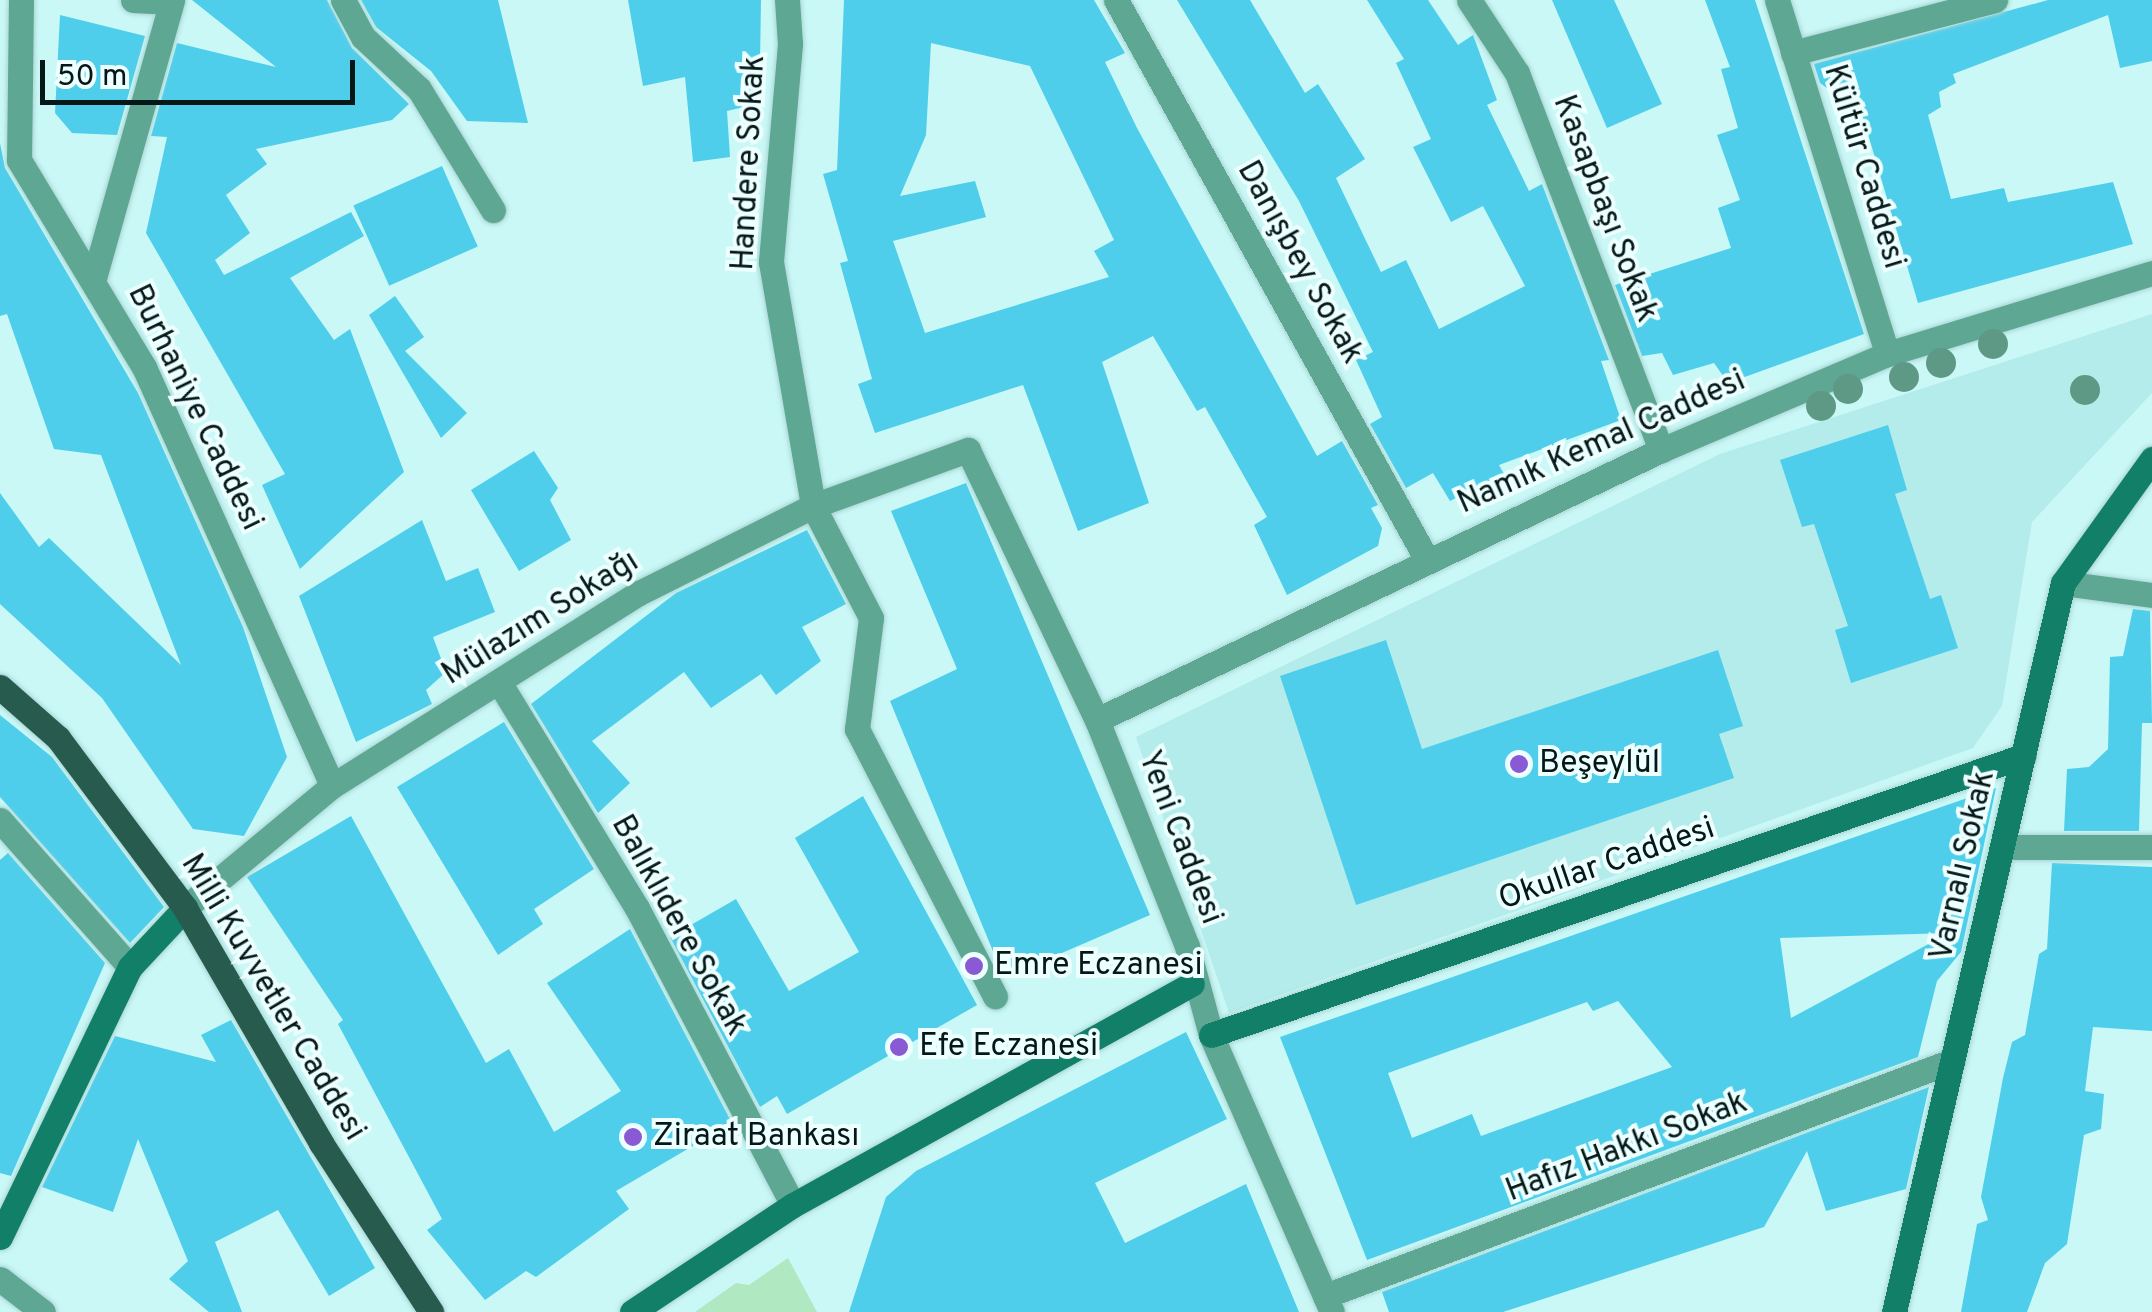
<!DOCTYPE html>
<html>
<head>
<meta charset="utf-8">
<style>
  body { margin:0 }
  #map { position:relative; width:2152px; height:1312px; overflow:hidden; background:#c9f8f7; font-family:Overpass,sans-serif }
  div>[style] { position:absolute }
  .built>* { inset:0; background:#b3eceb }
  .green>* { inset:0; background:#b0e8c1 }
  .building>* { inset:0; background:#4eceeb; transform-origin:0 0 }
  .roads { filter:drop-shadow(0 0 2px #aad4d3) drop-shadow(0 0 2px #aad4d3) }
  .street>* { height:25px; margin:-12.5px; padding:0 12.5px; transform-origin:12.5px; border-radius:12.5px; background:#5da793 }
  .secondary>* { height:25px; margin:-12.5px; padding:0 12.5px; transform-origin:12.5px; border-radius:12.5px; background:#127f69 }
  .primary>* { height:25px; margin:-12.5px; padding:0 12.5px; transform-origin:12.5px; border-radius:12.5px; background:#265b4e }
  .trees>* { width:30px; height:30px; margin:-15px; border-radius:50%; background:#5e9985 }
  .dots>* { width:28px; height:28px; translate:-50% -50%; box-sizing:border-box; border:5px solid #edffff; border-radius:50% }
  span { translate:-50% -50%; white-space:nowrap; text-align:center; line-height:1.15; -webkit-text-stroke:8px #edffff; paint-order:stroke }
  .street-label { font-size:32px; color:#061717 }
  .poi-label { font-size:32px; color:#061717 }
  .left { translate:0 -50%; text-align:left }
  .scale { position:absolute; left:40px; top:60px; width:315px; height:45px; box-sizing:border-box; border:5px solid #061717; border-top:0; padding-left:12px; font-size:30px; line-height:35px; white-space:nowrap; color:#061717; -webkit-text-stroke:8px #edffff; paint-order:stroke }
</style>
</head>
<body>
<div id="map">
  <div class="built">
    <i style="clip-path:polygon(2152px 314px,2152px 393px,2032px 522px,2002px 706px,1973px 748px,1229px 1013px,1136px 737px,1720px 454px)"></i>
  </div>
  <div class="green">
    <i style="clip-path:polygon(788px 1258px,817px 1312px,695px 1312px,736px 1283px,749px 1285px)"></i>
  </div>
  <div class="building">
    <i style="clip-path:polygon(192px 0,327px 0,352px 48px,409px 104px,392px 120px,256px 149px,267px 164px,226px 195px,250px 233px,215px 260px,224px 275px,351px 212px,364px 236px,290px 278px,334px 340px,350px 329px,404px 472px,300px 569px,262px 485px,285px 474px,146px 233px,167px 137px,151px 136px,177px 43px,276px 67px)"></i>
    <i style="clip-path:polygon(361px 0,498px 0,528px 123px,467px 121px,431px 71px,376px 27px)"></i>
    <i style="clip-path:polygon(628px 0,761px 0,760px 63px,747px 65px,756px 104px,727px 111px,730px 157px,693px 162px,685px 77px,643px 86px)"></i>
    <i style="clip-path:polygon(evenodd,844px 0,1094px 0,1125px 53px,1105px 62px,1137px 128px,1317px 456px,1342px 441px,1378px 505px,1371px 508px,1382px 528px,1378px 546px,1287px 595px,1254px 525px,1267px 517px,1205px 407px,1197px 411px,1153px 336px,1102px 362px,1149px 503px,1078px 531px,1023px 385px,875px 433px,858px 384px,872px 379px,840px 263px,848px 261px,823px 174px,837px 170px,844px 0,931px 43px,1030px 66px,1114px 240px,1094px 251px,1109px 277px,925px 333px,893px 241px,986px 217px,975px 181px,900px 196px,926px 135px,931px 43px)"></i>
    <i style="clip-path:polygon(1177px 0,1250px 0,1305px 93px,1318px 84px,1365px 159px,1336px 178px,1381px 272px,1406px 260px,1439px 329px,1525px 286px,1483px 206px,1451px 222px,1413px 147px,1431px 139px,1396px 63px,1404px 59px,1367px 0,1428px 0,1458px 45px,1473px 35px,1497px 100px,1487px 105px,1529px 191px,1542px 184px,1609px 360px,1601px 361px,1621px 420px,1499px 465px,1504px 474px,1450px 501px,1433px 473px,1406px 488px,1370px 424px,1382px 417px,1356px 360px,1373px 352px,1299px 201px)"></i>
    <i style="clip-path:polygon(1552px 0,1614px 0,1662px 104px,1607px 128px)"></i>
    <i style="clip-path:polygon(1705px 0,1755px 0,1864px 334px,1728px 383px,1714px 363px,1673px 375px,1662px 353px,1642px 356px,1615px 285px,1731px 248px,1718px 208px,1740px 200px,1717px 135px,1738px 128px,1721px 69px,1730px 67px)"></i>
    <i style="clip-path:polygon(2048px 0,2152px 0,2152px 61px,2120px 68px,2108px 15px,1953px 74px,1956px 83px,1939px 92px,1941px 107px,1928px 115px,1951px 199px,2004px 188px,2008px 202px,2113px 182px,2133px 244px,1918px 303px,1862px 114px,1820px 83px,1814px 64px)"></i>
    <i style="clip-path:polygon(60px 15px,145px 36px,117px 135px,72px 133px,55px 113px)"></i>
    <i style="clip-path:polygon(0 143px,5px 168px,138px 393px,243px 627px,287px 757px,244px 836px,193px 829px,102px 698px,0 604px,0 493px,39px 547px,49px 538px,181px 665px,101px 455px,54px 449px,7px 314px,0 316px)"></i>
    <i style="left:442px;top:166px;width:88px;height:97px;rotate:66deg"></i>
    <i style="clip-path:polygon(395px 296px,424px 337px,405px 351px,467px 413px,441px 438px,369px 315px)"></i>
    <i style="clip-path:polygon(1888px 425px,1907px 490px,1895px 494px,1930px 599px,1941px 595px,1958px 648px,1851px 683px,1835px 630px,1848px 626px,1814px 524px,1802px 527px,1780px 460px)"></i>
    <i style="clip-path:polygon(534px 451px,558px 488px,550px 500px,571px 540px,519px 571px,471px 490px)"></i>
    <i style="clip-path:polygon(966px 483px,1150px 915px,1004px 978px,890px 701px,957px 669px,891px 511px)"></i>
    <i style="clip-path:polygon(422px 520px,446px 581px,478px 568px,495px 612px,433px 637px,446px 672px,426px 690px,432px 704px,356px 742px,299px 596px)"></i>
    <i style="clip-path:polygon(807px 530px,846px 604px,802px 627px,821px 661px,776px 695px,761px 674px,711px 708px,684px 672px,592px 741px,630px 783px,598px 813px,531px 704px,676px 593px)"></i>
    <i style="clip-path:polygon(2133px 609px,2150px 611px,2152px 723px,2142px 723px,2139px 831px,2064px 831px,2067px 769px,2089px 767px,2108px 749px,2110px 657px,2123px 656px)"></i>
    <i style="clip-path:polygon(1386px 640px,1422px 749px,1718px 650px,1743px 726px,1719px 734px,1734px 778px,1356px 905px,1280px 676px)"></i>
    <i style="clip-path:polygon(0 715px,52px 757px,164px 907px,130px 943px,0 797px)"></i>
    <i style="clip-path:polygon(504px 722px,594px 869px,534px 909px,543px 924px,498px 955px,397px 787px)"></i>
    <i style="clip-path:polygon(evenodd,1996px 788px,1961px 952px,1937px 981px,1918px 1057px,1367px 1260px,1280px 1037px,1996px 788px,1949px 933px,1791px 1018px,1780px 938px,1949px 933px,1996px 788px,1618px 1001px,1672px 1067px,1481px 1136px,1472px 1114px,1412px 1138px,1388px 1073px,1587px 1002px,1593px 1011px,1618px 1001px)"></i>
    <i style="clip-path:polygon(863px 796px,977px 1005px,787px 1114px,777px 1096px,760px 1107px,670px 937px,736px 899px,789px 991px,859px 952px,795px 838px)"></i>
    <i style="clip-path:polygon(351px 816px,486px 1063px,509px 1049px,554px 1132px,621px 1091px,547px 983px,630px 929px,732px 1123px,616px 1191px,629px 1209px,536px 1277px,526px 1271px,485px 1300px,427px 1230px,442px 1219px,338px 1024px,343px 1020px,247px 877px)"></i>
    <i style="clip-path:polygon(8px 853px,105px 963px,11px 1176px,0 1173px,0 860px)"></i>
    <i style="clip-path:polygon(2052px 863px,2152px 867px,2152px 1031px,2093px 1027px,2085px 1091px,2104px 1094px,2101px 1129px,2084px 1135px,2067px 1244px,2045px 1263px,2027px 1312px,1961px 1312px,1977px 1224px,1988px 1220px,1981px 1197px,2003px 1078px,2012px 1042px,2025px 1035px,2039px 954px,2047px 949px)"></i>
    <i style="clip-path:polygon(231px 1020px,375px 1268px,329px 1296px,278px 1210px,215px 1242px,242px 1312px,209px 1312px,169px 1279px,188px 1261px,138px 1139px,113px 1212px,42px 1187px,115px 1036px,216px 1062px,201px 1035px)"></i>
    <i style="clip-path:polygon(1186px 1032px,1227px 1119px,1095px 1183px,1125px 1243px,1246px 1184px,1299px 1312px,849px 1312px,886px 1197px,916px 1171px)"></i>
    <i style="clip-path:polygon(1929px 1087px,1906px 1189px,1826px 1211px,1807px 1151px,1764px 1227px,1503px 1312px,1389px 1312px,1382px 1292px)"></i>
  </div>
  <div class="roads">
    <div class="street">
      <i style="left:21px;top:0;width:160px;rotate:90.7deg"></i>
      <i style="left:19px;top:160px;width:242px;rotate:58.9deg"></i>
      <i style="left:144px;top:367px;width:459px;rotate:65.8deg"></i>
      <i style="left:133px;top:0;width:38px;rotate:3deg"></i>
      <i style="left:343px;top:0;width:42px;rotate:61.6deg"></i>
      <i style="left:363px;top:37px;width:76px;rotate:42.9deg"></i>
      <i style="left:419px;top:89px;width:142px;rotate:58.6deg"></i>
      <i style="left:787px;top:0;width:44px;rotate:86.1deg"></i>
      <i style="left:790px;top:44px;width:219px;rotate:95deg"></i>
      <i style="left:771px;top:262px;width:248px;rotate:80.2deg"></i>
      <i style="left:813px;top:506px;width:126px;rotate:62.6deg"></i>
      <i style="left:871px;top:618px;width:112px;rotate:97.2deg"></i>
      <i style="left:857px;top:729px;width:301px;rotate:62.7deg"></i>
      <i style="left:1116px;top:0;width:638px;rotate:60.95deg"></i>
      <i style="left:1469px;top:0;width:87px;rotate:56.7deg"></i>
      <i style="left:1517px;top:73px;width:404px;rotate:69.1deg"></i>
      <i style="left:1777px;top:0;width:371px;rotate:72.7deg"></i>
      <i style="left:1793px;top:53px;width:209px;rotate:-14.7deg"></i>
      <i style="left:94px;top:278px;width:289px;rotate:-74.3deg"></i>
      <i style="left:2063px;top:583px;width:90px;rotate:7.7deg"></i>
      <i style="left:499px;top:682px;width:265px;rotate:58.6deg"></i>
      <i style="left:637px;top:908px;width:335px;rotate:62.3deg"></i>
      <i style="left:1097px;top:720px;width:625px;rotate:-25.58deg"></i>
      <i style="left:1661px;top:450px;width:246px;rotate:-23deg"></i>
      <i style="left:1887px;top:354px;width:277px;rotate:-17deg"></i>
      <i style="left:0;top:820px;width:196px;rotate:48.5deg"></i>
      <i style="left:2002px;top:847px;width:150px"></i>
      <i style="left:185px;top:908px;width:191px;rotate:-39.7deg"></i>
      <i style="left:332px;top:786px;width:363px;rotate:-32.2deg"></i>
      <i style="left:639px;top:593px;width:195px;rotate:-26.6deg"></i>
      <i style="left:813px;top:506px;width:165px;rotate:-19.9deg"></i>
      <i style="left:968px;top:450px;width:299px;rotate:64.5deg"></i>
      <i style="left:1097px;top:720px;width:243px;rotate:68.3deg"></i>
      <i style="left:1187px;top:946px;width:92px;rotate:74.9deg"></i>
      <i style="left:1211px;top:1035px;width:302px;rotate:66.4deg"></i>
      <i style="left:0;top:1279px;width:54px;rotate:37.5deg"></i>
      <i style="left:1325px;top:1296px;width:670px;rotate:-20.55deg"></i>
    </div>
    <div class="secondary">
      <i style="left:1211px;top:1035px;width:859px;rotate:-18.96deg"></i>
      <i style="left:0;top:1237px;width:300px;rotate:-64.3deg"></i>
      <i style="left:130px;top:967px;width:81px;rotate:-47deg"></i>
      <i style="left:632px;top:1312px;width:193px;rotate:-33.6deg"></i>
      <i style="left:793px;top:1205px;width:456px;rotate:-29deg"></i>
      <i style="left:1894px;top:1312px;width:748px;rotate:-76.95deg"></i>
      <i style="left:2063px;top:583px;width:153px;rotate:-54.3deg"></i>
    </div>
    <div class="primary">
      <i style="left:0;top:687px;width:77px;rotate:41.3deg"></i>
      <i style="left:58px;top:738px;width:212px;rotate:53.2deg"></i>
      <i style="left:185px;top:908px;width:272px;rotate:59.9deg"></i>
      <i style="left:321px;top:1143px;width:202px;rotate:56.9deg"></i>
    </div>
  </div>
  <div class="trees">
    <i style="left:1993px;top:344px"></i>
    <i style="left:1941px;top:363px"></i>
    <i style="left:1904px;top:377px"></i>
    <i style="left:1848px;top:389px"></i>
    <i style="left:2085px;top:390px"></i>
    <i style="left:1821px;top:406px"></i>
  </div>
  <div class="dots">
    <i style="left:1519px;top:764px;background:#895ad3"></i>
    <i style="left:974px;top:966px;background:#895ad3"></i>
    <i style="left:899px;top:1047px;background:#895ad3"></i>
    <i style="left:633px;top:1137px;background:#895ad3"></i>
  </div>
  <div class="street-label">
    <span style="left:750px;top:163px;rotate:-87deg">Handere Sokak</span>
    <span style="left:1863px;top:167px;rotate:73deg">Kültür Caddesi</span>
    <span style="left:1604px;top:209px;rotate:69deg">Kasapbaşı Sokak</span>
    <span style="left:1299px;top:263px;rotate:61deg">Danışbey Sokak</span>
    <span style="left:194px;top:408px;rotate:64deg">Burhaniye Caddesi</span>
    <span style="left:1602px;top:443px;rotate:-24deg">Namık Kemal Caddesi</span>
    <span style="left:541px;top:619px;rotate:-32deg">Mülazım Sokağı</span>
    <span style="left:1179px;top:838px;rotate:69deg">Yeni Caddesi</span>
    <span style="left:1607px;top:865px;rotate:-19deg">Okullar Caddesi</span>
    <span style="left:1964px;top:866px;rotate:-77deg">Varnalı Sokak</span>
    <span style="left:678px;top:926px;rotate:61deg">Balıklıdere Sokak</span>
    <span style="left:272px;top:998px;rotate:59deg">Milli Kuvvetler Caddesi</span>
    <span style="left:1627px;top:1148px;rotate:-21deg">Hafız Hakkı Sokak</span>
  </div>
  <div class="poi-label">
    <span class="left" style="left:1539px;top:764px">Beşeylül</span>
    <span class="left" style="left:994px;top:966px">Emre Eczanesi</span>
    <span class="left" style="left:919px;top:1047px">Efe Eczanesi</span>
    <span class="left" style="left:653px;top:1137px">Ziraat Bankası</span>
  </div>
  <div class="scale">50 m</div>
</div>
</body>
</html>
